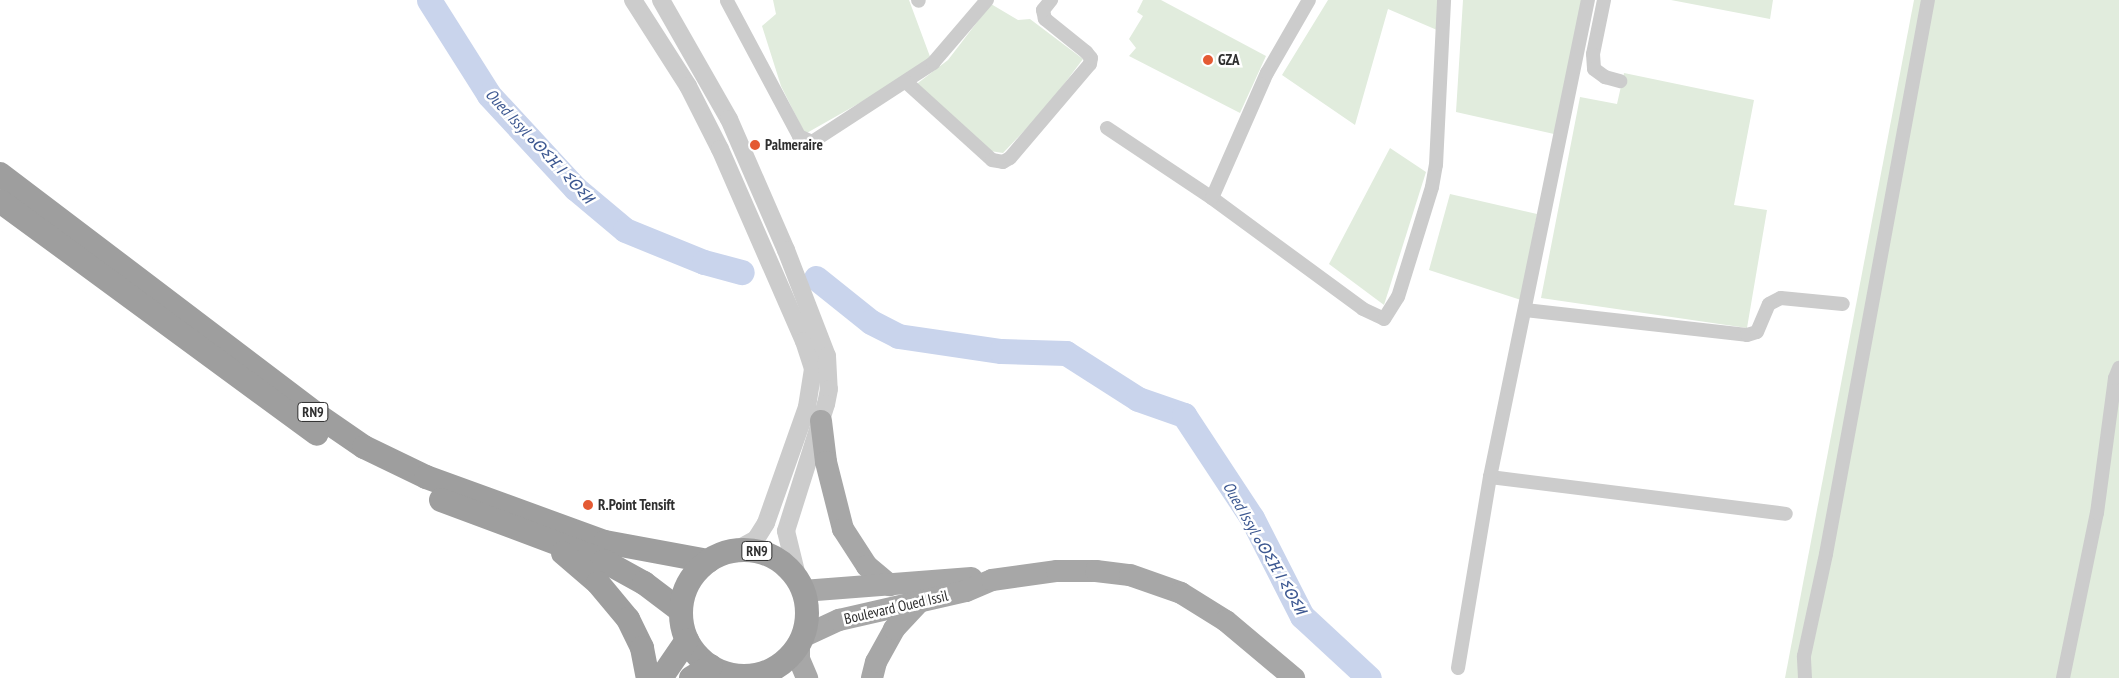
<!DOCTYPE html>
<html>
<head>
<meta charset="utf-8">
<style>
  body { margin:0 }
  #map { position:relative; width:2119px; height:678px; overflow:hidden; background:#fff; font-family:"PT Sans Narrow","Noto Sans Tifinagh",sans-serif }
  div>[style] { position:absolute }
  .green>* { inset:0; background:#e1ecdd }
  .river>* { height:25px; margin:-12.5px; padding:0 12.5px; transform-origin:12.5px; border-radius:12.5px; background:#c9d4ec }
  .minor>* { height:14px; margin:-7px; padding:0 7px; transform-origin:7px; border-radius:7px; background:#ccc }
  .tertiary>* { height:18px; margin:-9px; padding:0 9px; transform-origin:9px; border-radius:9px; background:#ccc }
  .primary>* { height:22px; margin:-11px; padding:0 11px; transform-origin:11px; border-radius:11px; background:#a7a7a7 }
  .trunk>* { height:24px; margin:-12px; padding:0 12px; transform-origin:12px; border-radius:12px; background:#9e9e9e }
  .trunk>.ring { margin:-12px; padding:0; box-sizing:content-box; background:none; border:24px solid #9e9e9e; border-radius:50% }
  .dots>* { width:14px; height:14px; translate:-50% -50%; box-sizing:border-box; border:2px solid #fff; border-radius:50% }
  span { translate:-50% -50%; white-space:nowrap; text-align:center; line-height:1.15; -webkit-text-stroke:5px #fff; paint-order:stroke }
  .shield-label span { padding:1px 4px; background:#fff; border:1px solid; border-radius:4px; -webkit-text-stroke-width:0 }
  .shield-label { font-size:14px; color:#2f2f2f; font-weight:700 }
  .poi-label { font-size:15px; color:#2f2f2f; font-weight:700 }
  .left { translate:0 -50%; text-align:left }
  .street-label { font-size:15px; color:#2f2f2f }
  .water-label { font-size:16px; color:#3d5891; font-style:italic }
</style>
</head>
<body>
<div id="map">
  <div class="green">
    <i style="clip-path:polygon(773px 0,909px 0,932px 62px,805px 134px,781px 86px,762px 26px,776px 14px)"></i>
    <i style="clip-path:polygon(1143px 0,1161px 0,1266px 56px,1240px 113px,1129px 56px,1136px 48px,1129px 39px,1143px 16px,1137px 12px)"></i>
    <i style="clip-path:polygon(1328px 0,1438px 0,1437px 30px,1388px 9px,1355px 125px,1282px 75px)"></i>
    <i style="clip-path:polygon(1463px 0,1583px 0,1554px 134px,1456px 112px)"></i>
    <i style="clip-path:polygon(1671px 0,1773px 0,1770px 19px)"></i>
    <i style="clip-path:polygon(1914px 0,2119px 0,2119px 678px,1785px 678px)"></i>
    <i style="clip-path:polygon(991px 4px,1018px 20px,1030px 19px,1083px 59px,1046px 108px,1003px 153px,990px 151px,914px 86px,948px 60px)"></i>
    <i style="clip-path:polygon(1624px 73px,1754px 100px,1734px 205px,1767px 210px,1747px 328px,1541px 298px,1580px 97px,1617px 104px)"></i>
    <i style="clip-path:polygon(1390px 148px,1426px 172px,1384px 305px,1329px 264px)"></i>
    <i style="clip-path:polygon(1450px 194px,1537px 214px,1521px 300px,1429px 270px)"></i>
  </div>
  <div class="river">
    <i style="left:429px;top:0;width:112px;rotate:57.7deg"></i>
    <i style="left:489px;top:95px;width:127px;rotate:47.2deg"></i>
    <i style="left:575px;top:188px;width:65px;rotate:40deg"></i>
    <i style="left:625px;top:230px;width:85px;rotate:22.1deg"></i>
    <i style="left:704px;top:262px;width:39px;rotate:15deg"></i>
    <i style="left:816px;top:278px;width:70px;rotate:38.7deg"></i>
    <i style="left:871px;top:322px;width:30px;rotate:27deg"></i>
    <i style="left:898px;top:336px;width:104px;rotate:8.3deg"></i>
    <i style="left:1001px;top:351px;width:65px;rotate:1.8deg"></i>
    <i style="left:1066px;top:353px;width:85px;rotate:32.6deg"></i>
    <i style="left:1138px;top:399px;width:49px;rotate:19.2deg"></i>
    <i style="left:1184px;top:415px;width:123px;rotate:56.6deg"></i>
    <i style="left:1252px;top:518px;width:110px;rotate:63deg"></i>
    <i style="left:1302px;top:616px;width:91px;rotate:42.8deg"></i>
  </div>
  <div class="minor">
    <i style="left:918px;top:0;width:1px;rotate:45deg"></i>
    <i style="left:1604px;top:0;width:55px;rotate:101.5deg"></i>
    <i style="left:1593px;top:54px;width:15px;rotate:86deg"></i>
    <i style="left:1594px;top:69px;width:14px;rotate:36deg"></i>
    <i style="left:1605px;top:77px;width:16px;rotate:15deg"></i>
    <i style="left:727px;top:1px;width:153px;rotate:61.9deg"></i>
    <i style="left:799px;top:136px;width:14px;rotate:25deg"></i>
    <i style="left:812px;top:142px;width:145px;rotate:-33.1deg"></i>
    <i style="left:933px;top:63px;width:83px;rotate:-49.4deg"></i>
    <i style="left:906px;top:82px;width:116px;rotate:42.2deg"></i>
    <i style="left:992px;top:160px;width:11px;rotate:10deg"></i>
    <i style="left:1003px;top:162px;width:8px;rotate:-30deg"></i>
    <i style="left:1010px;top:158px;width:123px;rotate:-49.6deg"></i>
    <i style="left:1090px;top:64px;width:6px;rotate:-81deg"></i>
    <i style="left:1091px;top:58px;width:8px;rotate:-130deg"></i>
    <i style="left:1086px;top:52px;width:53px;rotate:-141.2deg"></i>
    <i style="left:1045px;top:19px;width:9px;rotate:-103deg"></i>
    <i style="left:1043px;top:10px;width:13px;rotate:-51deg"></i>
    <i style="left:1107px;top:128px;width:126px;rotate:33.7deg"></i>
    <i style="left:1212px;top:198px;width:187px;rotate:36.3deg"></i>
    <i style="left:1363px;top:309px;width:23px;rotate:25deg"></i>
    <i style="left:1384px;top:319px;width:26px;rotate:-58deg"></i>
    <i style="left:1398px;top:297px;width:115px;rotate:-72.8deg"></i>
    <i style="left:1432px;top:187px;width:22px;rotate:-80deg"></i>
    <i style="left:1436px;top:165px;width:165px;rotate:-87.2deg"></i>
    <i style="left:1212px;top:198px;width:137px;rotate:-66.3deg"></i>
    <i style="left:1267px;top:73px;width:84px;rotate:-60.1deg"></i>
    <i style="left:1525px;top:310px;width:223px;rotate:6.4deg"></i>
    <i style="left:1747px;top:335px;width:10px;rotate:-17deg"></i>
    <i style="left:1757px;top:332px;width:30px;rotate:-67deg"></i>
    <i style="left:1769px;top:304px;width:13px;rotate:-27deg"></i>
    <i style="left:1781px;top:298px;width:62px;rotate:5.5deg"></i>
    <i style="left:1490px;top:477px;width:298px;rotate:7.1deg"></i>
    <i style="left:1458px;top:668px;width:194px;rotate:-80.5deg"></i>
    <i style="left:1490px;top:477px;width:487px;rotate:-78.4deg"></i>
    <i style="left:1805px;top:678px;width:22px;rotate:-93deg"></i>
    <i style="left:1804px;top:656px;width:104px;rotate:-77.8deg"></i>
    <i style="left:1826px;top:554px;width:563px;rotate:-79.57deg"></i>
    <i style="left:2063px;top:678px;width:168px;rotate:-78.4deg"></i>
    <i style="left:2097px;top:513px;width:136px;rotate:-82.4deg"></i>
    <i style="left:2115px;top:378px;width:11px;rotate:-68deg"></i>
  </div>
  <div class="tertiary">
    <i style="left:633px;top:0;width:102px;rotate:57.4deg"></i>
    <i style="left:688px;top:86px;width:71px;rotate:63.1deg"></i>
    <i style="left:720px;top:149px;width:210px;rotate:66.4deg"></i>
    <i style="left:804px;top:341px;width:29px;rotate:72deg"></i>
    <i style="left:813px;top:369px;width:38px;rotate:99deg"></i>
    <i style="left:807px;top:407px;width:123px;rotate:109.5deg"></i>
    <i style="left:766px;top:523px;width:19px;rotate:122deg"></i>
    <i style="left:756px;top:539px;width:23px;rotate:151deg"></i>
    <i style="left:661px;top:0;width:137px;rotate:60.3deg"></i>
    <i style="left:729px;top:119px;width:143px;rotate:66.5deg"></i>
    <i style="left:786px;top:250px;width:114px;rotate:68.9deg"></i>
    <i style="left:827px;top:356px;width:33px;rotate:87deg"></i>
    <i style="left:829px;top:389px;width:15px;rotate:101deg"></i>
    <i style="left:826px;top:404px;width:133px;rotate:107.5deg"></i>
    <i style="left:786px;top:531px;width:50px;rotate:76.2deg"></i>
  </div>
  <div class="primary">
    <i style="left:821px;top:421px;width:41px;rotate:83deg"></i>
    <i style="left:826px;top:462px;width:69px;rotate:75.8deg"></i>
    <i style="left:843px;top:529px;width:44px;rotate:57deg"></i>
    <i style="left:867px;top:566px;width:30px;rotate:40deg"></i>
    <i style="left:803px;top:591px;width:169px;rotate:-4.4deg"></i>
    <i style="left:802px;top:637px;width:41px;rotate:-24.7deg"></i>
    <i style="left:839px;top:620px;width:130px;rotate:-12.9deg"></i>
    <i style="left:966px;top:591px;width:28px;rotate:-23deg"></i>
    <i style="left:992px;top:580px;width:66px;rotate:-7.9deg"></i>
    <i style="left:1057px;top:571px;width:39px"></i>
    <i style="left:1096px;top:571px;width:34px;rotate:7deg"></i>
    <i style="left:1130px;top:575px;width:54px;rotate:19.4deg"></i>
    <i style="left:1181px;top:593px;width:53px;rotate:31.9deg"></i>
    <i style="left:1226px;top:621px;width:89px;rotate:40deg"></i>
    <i style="left:799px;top:643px;width:16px;rotate:90deg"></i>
    <i style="left:799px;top:659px;width:21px;rotate:67deg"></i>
    <i style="left:743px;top:676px;width:4px;rotate:27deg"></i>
    <i style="left:872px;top:678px;width:16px;rotate:-76deg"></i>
    <i style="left:876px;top:662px;width:38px;rotate:-61deg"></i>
    <i style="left:894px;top:629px;width:37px;rotate:-47deg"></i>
  </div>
  <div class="trunk">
    <i style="left:0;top:174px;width:393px;rotate:37.2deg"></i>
    <i style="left:313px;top:412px;width:62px;rotate:34.5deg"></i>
    <i style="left:364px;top:447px;width:69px;rotate:25.8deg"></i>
    <i style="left:426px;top:477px;width:190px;rotate:20deg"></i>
    <i style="left:605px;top:542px;width:105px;rotate:10.5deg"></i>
    <i style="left:0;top:201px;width:393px;rotate:36.3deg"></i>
    <i style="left:441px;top:500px;width:174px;rotate:20.5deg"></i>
    <i style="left:604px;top:561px;width:46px;rotate:28.8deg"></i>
    <i style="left:644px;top:583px;width:46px;rotate:37.1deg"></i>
    <i class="ring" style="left:681px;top:550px;width:102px;height:102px"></i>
    <i style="left:563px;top:553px;width:46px;rotate:40.6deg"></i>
    <i style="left:598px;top:583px;width:47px;rotate:50.2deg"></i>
    <i style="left:628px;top:619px;width:32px;rotate:64deg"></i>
    <i style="left:642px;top:648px;width:31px;rotate:79deg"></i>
    <i style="left:661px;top:678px;width:46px;rotate:-55.6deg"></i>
    <i style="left:691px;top:678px;width:23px;rotate:-31deg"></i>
  </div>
  <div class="dots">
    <i style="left:1208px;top:60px;background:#e45a33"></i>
    <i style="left:755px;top:145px;background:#e45a33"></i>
    <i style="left:588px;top:505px;background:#e45a33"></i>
  </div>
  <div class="shield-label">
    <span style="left:313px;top:412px">RN9</span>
    <span style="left:757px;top:551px">RN9</span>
  </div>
  <div class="poi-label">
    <span class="left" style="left:1218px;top:60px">GZA</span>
    <span class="left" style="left:765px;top:145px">Palmeraire</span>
    <span class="left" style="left:598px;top:505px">R.Point Tensift</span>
  </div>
  <div class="street-label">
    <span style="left:896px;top:607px;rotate:-13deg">Boulevard Oued Issil</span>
  </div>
  <div class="water-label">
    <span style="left:540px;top:146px;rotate:47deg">Oued Issyl ⴰⵙⵉⴼ ⵏ ⵉⵙⵉⵍ</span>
    <span style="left:1265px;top:548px;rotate:60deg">Oued Issyl ⴰⵙⵉⴼ ⵏ ⵉⵙⵉⵍ</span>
  </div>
</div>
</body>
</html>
